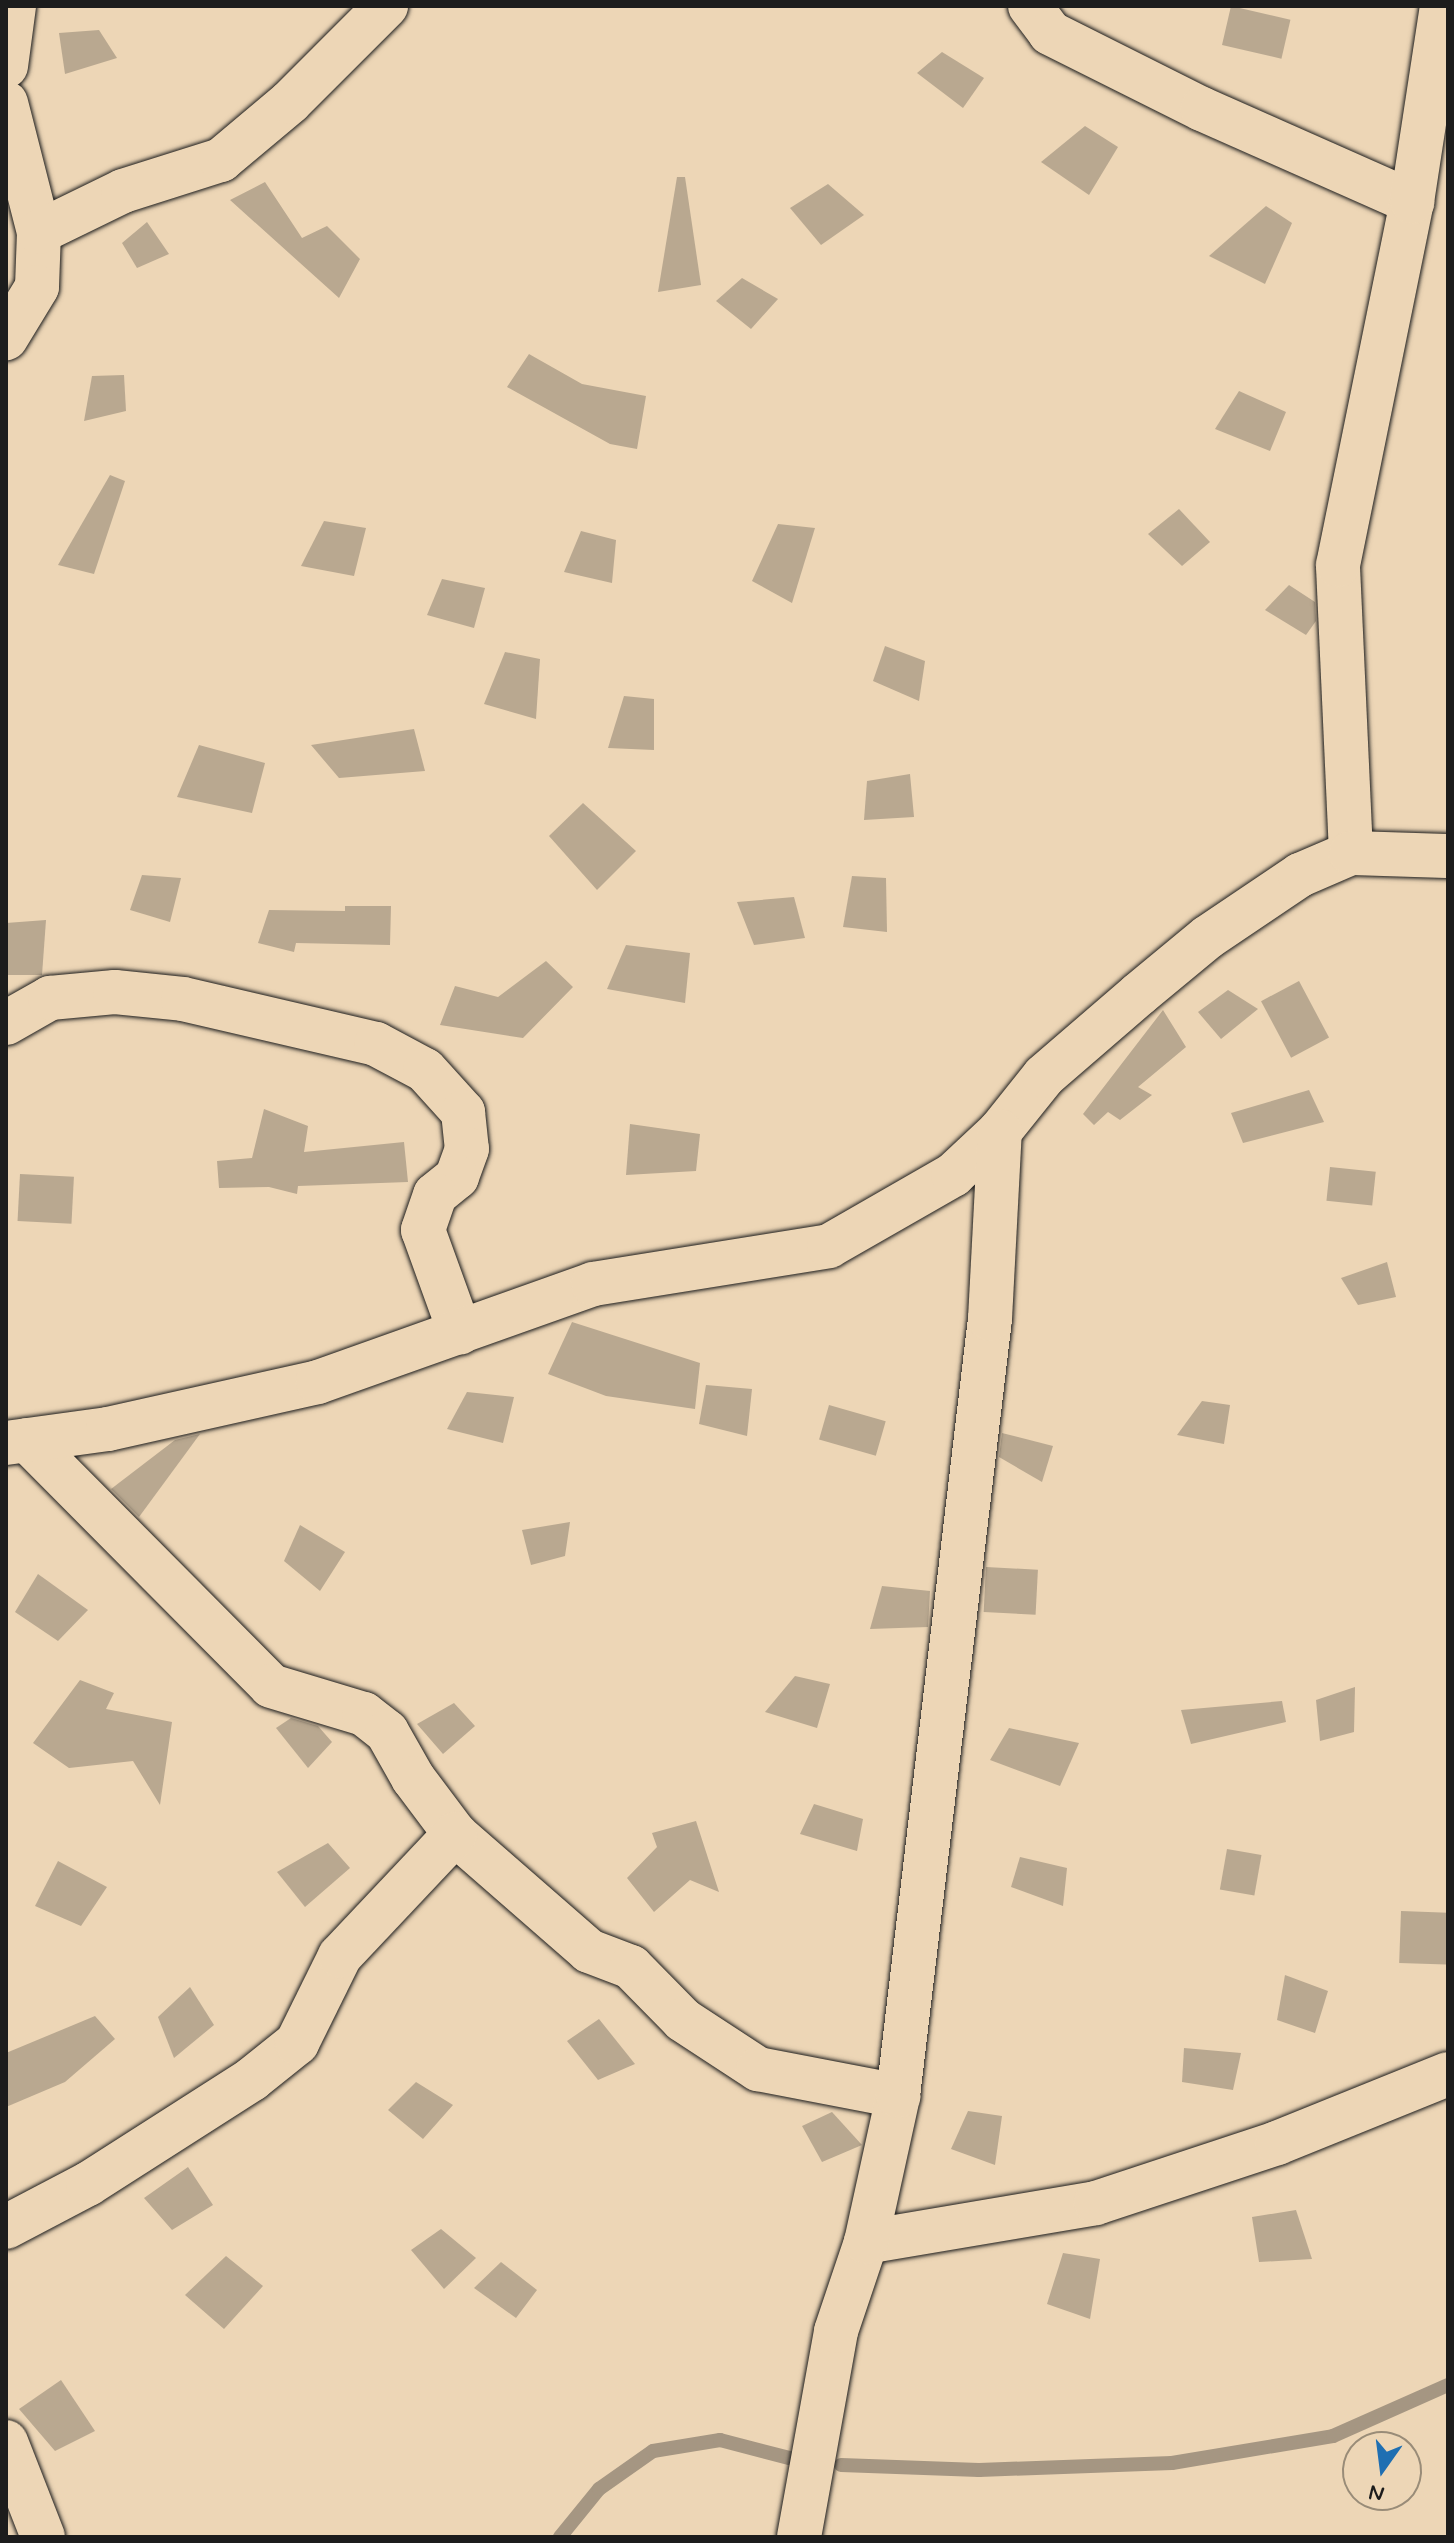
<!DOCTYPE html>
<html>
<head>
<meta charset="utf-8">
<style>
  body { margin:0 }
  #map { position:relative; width:1454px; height:2543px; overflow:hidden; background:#edd6b6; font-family:Mynerve,sans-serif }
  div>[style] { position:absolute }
  .stream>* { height:14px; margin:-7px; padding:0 7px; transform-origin:7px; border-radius:7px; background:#a59682 }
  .building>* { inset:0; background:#b9a890; transform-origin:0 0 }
  .roads { filter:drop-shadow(0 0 2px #1c1c1c) drop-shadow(0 0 2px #1c1c1c) }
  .minor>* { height:44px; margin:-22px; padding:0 22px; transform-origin:22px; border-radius:22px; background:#edd6b6 }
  span { translate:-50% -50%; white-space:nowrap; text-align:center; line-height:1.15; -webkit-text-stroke:6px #edd6b6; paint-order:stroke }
  .frame { position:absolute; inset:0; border:8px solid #1c1c1c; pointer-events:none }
  .north { position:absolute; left:1342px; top:2431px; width:80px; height:80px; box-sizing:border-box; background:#edd6b6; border:2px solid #998c78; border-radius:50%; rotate:194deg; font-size:22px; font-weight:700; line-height:32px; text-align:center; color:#1c1c1c }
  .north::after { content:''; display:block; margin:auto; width:28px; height:36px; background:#1f6fb2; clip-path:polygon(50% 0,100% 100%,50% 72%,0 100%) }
</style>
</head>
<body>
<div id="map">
  <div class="stream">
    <i style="left:841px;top:2465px;width:138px;rotate:2.1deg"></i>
    <i style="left:979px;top:2470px;width:193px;rotate:-2.1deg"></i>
    <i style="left:1172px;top:2463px;width:163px;rotate:-9.5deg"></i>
    <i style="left:1333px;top:2436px;width:126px;rotate:-23.9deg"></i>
    <i style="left:560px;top:2537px;width:62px;rotate:-50.9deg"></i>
    <i style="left:599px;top:2489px;width:66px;rotate:-35.1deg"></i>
    <i style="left:653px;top:2451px;width:68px;rotate:-9.3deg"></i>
    <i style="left:720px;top:2440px;width:71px;rotate:14.6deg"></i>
  </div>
  <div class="building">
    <i style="left:1231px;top:6px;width:61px;height:40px;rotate:13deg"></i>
    <i style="clip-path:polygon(99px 30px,117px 58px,65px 74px,59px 33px)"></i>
    <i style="clip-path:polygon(942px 52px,984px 78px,963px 108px,917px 73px)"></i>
    <i style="clip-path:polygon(1085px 126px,1118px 147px,1089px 195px,1041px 162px)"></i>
    <i style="clip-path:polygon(677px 177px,685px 177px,701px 285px,658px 292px)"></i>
    <i style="clip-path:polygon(265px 182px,302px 238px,327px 226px,360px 259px,339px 298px,230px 200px)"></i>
    <i style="clip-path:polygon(828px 184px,864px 215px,821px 245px,790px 208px)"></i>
    <i style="clip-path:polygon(1266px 206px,1292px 223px,1265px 284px,1209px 256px)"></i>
    <i style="clip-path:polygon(147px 222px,169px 254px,137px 268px,122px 243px)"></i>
    <i style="clip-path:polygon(742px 278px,778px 299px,751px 329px,716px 301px)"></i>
    <i style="clip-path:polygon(529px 354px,582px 384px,646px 396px,637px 449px,610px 444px,507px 387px)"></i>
    <i style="clip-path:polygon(124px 375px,126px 411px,84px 421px,92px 376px)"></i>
    <i style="clip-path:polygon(1239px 391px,1286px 412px,1270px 451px,1215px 429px)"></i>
    <i style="clip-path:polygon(110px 475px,125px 481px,94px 574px,58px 565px)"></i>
    <i style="clip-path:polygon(1179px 509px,1210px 542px,1182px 566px,1148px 534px)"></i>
    <i style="clip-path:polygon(324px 521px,366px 528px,354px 576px,301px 566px)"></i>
    <i style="clip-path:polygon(778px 524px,815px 528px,792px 603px,752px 581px)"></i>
    <i style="clip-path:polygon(581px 531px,616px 540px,612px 583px,564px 572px)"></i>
    <i style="clip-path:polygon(442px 579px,485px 588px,474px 628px,427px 615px)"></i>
    <i style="clip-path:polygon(1289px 585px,1315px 602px,1316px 621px,1306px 635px,1265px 610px)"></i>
    <i style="clip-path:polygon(885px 646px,925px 661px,919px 701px,873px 681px)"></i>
    <i style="clip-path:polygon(505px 652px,540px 659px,536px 719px,484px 704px)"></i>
    <i style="clip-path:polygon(624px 696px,654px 699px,654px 750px,608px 748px)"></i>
    <i style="clip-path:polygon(414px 729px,425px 771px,339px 778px,311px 745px)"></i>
    <i style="clip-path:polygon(199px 745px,265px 763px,252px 813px,177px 797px)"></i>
    <i style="clip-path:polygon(910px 774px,914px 817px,864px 820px,867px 781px)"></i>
    <i style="clip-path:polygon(583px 803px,636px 851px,597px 890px,549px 836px)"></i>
    <i style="clip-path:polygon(142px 875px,181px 878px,170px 922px,130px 910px)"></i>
    <i style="clip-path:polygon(852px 876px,886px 878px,887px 932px,843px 927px)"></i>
    <i style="clip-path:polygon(794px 897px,805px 938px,754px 945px,737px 902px)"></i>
    <i style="clip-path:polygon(345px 906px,391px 906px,390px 945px,296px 943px,294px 952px,258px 943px,269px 910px,345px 911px)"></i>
    <i style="clip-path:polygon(46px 920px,42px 975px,6px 975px,6px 923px)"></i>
    <i style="clip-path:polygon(626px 945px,690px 953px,685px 1003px,607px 989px)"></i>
    <i style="clip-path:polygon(546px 961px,573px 987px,523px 1038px,440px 1025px,455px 986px,498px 997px)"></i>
    <i style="left:1299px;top:981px;width:64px;height:43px;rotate:62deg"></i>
    <i style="clip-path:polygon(1228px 990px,1258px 1009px,1221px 1039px,1198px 1012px)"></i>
    <i style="clip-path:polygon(1163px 1010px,1186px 1047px,1138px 1087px,1152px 1095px,1120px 1120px,1108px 1112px,1094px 1125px,1083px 1114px)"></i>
    <i style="clip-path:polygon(1309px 1090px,1324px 1122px,1243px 1143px,1231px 1113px)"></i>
    <i style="clip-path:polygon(264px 1109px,308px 1126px,304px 1152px,404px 1142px,408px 1182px,298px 1186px,297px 1194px,269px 1187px,219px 1188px,217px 1161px,252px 1158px)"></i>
    <i style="clip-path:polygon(630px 1124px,700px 1134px,696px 1171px,626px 1175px)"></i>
    <i style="left:1330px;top:1167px;width:46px;height:34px;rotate:6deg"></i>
    <i style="left:20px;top:1174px;width:54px;height:47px;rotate:3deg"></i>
    <i style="clip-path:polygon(1387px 1262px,1396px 1297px,1358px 1305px,1341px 1278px)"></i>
    <i style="clip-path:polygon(572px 1322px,700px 1363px,695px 1409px,606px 1396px,548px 1374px)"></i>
    <i style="clip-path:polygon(706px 1385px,752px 1389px,747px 1436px,699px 1424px)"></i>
    <i style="clip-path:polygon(467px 1392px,514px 1397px,503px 1443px,447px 1429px)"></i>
    <i style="clip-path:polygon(1202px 1401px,1230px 1405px,1224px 1444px,1177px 1435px)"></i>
    <i style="left:829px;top:1405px;width:59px;height:36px;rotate:16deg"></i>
    <i style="clip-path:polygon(1002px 1433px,1053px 1446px,1042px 1482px,999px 1457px)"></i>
    <i style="clip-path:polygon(200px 1434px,139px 1517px,111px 1489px,175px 1440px)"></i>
    <i style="clip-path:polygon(570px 1522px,565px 1556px,531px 1565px,522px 1530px)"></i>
    <i style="clip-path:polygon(300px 1525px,345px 1552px,320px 1591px,284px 1561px)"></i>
    <i style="left:986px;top:1567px;width:52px;height:45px;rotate:3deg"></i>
    <i style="clip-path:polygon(38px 1574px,88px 1610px,58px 1641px,15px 1612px)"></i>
    <i style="clip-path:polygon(882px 1586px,930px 1591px,928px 1627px,870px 1629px)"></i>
    <i style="clip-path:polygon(795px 1676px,830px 1684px,817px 1728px,765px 1712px)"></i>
    <i style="clip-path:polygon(80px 1680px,114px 1693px,106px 1709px,172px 1722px,160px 1805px,133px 1761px,69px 1768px,33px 1743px)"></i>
    <i style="clip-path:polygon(1355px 1687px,1354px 1732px,1320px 1741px,1316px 1700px)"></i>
    <i style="clip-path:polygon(1282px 1701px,1286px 1722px,1191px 1744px,1181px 1710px)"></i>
    <i style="clip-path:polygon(454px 1703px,475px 1726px,443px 1754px,417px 1724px)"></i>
    <i style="clip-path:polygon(291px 1718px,318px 1726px,332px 1742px,308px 1768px,276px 1728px)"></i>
    <i style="clip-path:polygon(1009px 1728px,1079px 1743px,1060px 1786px,990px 1760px)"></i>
    <i style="clip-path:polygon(814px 1804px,863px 1819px,857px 1851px,800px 1834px)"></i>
    <i style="clip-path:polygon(696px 1821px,719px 1892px,690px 1880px,654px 1912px,627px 1878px,657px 1847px,652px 1833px)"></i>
    <i style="clip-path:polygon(328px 1843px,350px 1868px,305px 1907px,277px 1872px)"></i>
    <i style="left:1227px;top:1849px;width:35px;height:41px;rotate:10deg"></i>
    <i style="clip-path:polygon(1020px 1857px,1067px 1868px,1063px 1906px,1011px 1887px)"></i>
    <i style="clip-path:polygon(58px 1861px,107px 1887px,81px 1926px,35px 1906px)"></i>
    <i style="left:1401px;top:1911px;width:47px;height:52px;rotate:2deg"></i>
    <i style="clip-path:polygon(1285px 1975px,1328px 1991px,1315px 2033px,1277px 2020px)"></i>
    <i style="clip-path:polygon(190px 1987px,214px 2025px,174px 2058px,158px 2017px)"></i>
    <i style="clip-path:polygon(95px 2016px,115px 2039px,65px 2082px,6px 2107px,6px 2053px)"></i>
    <i style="clip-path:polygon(599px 2019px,635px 2064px,598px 2080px,567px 2041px)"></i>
    <i style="clip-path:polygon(1184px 2048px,1241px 2053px,1233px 2090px,1182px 2082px)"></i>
    <i style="clip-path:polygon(416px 2082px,453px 2105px,423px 2139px,388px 2110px)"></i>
    <i style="clip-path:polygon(968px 2111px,1002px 2116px,995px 2165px,951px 2149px)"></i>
    <i style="clip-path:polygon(832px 2112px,862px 2145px,822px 2162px,802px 2126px)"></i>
    <i style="clip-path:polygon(188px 2167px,213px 2205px,172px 2230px,144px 2198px)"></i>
    <i style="clip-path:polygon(1296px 2210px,1312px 2259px,1259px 2262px,1252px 2217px)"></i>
    <i style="clip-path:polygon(441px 2229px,476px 2258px,444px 2289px,411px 2250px)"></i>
    <i style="clip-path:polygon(1063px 2253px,1100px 2259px,1090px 2319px,1047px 2304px)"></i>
    <i style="clip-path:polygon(226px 2256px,263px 2286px,224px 2329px,185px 2295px)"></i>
    <i style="clip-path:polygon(501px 2262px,537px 2290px,516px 2318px,474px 2288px)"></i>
    <i style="clip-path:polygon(61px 2380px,95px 2431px,55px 2451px,19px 2409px)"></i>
  </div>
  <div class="roads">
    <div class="minor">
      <i style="left:1030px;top:6px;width:34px;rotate:53deg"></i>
      <i style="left:1050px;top:33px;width:170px;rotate:26.6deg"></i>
      <i style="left:1202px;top:109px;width:230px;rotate:23.9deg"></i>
      <i style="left:6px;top:66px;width:61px;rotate:-82.4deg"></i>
      <i style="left:6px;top:103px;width:133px;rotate:75.7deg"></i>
      <i style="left:39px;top:232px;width:55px;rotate:92.1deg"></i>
      <i style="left:37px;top:287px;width:60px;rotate:121.3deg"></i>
      <i style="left:39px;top:232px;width:93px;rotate:-26deg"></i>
      <i style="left:123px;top:191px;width:103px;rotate:-17.6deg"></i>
      <i style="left:221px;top:160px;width:90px;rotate:-40deg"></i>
      <i style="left:290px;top:102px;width:136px;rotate:-45deg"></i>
      <i style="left:1351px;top:853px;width:288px;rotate:-92.6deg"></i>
      <i style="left:1338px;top:565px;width:370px;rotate:-78.5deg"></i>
      <i style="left:1412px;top:202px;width:198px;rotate:-81.3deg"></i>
      <i style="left:6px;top:1023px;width:51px;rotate:-29.6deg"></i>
      <i style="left:50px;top:998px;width:65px;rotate:-5.3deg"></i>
      <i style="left:115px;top:992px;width:68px;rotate:5.9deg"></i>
      <i style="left:183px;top:999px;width:198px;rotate:13.1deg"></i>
      <i style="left:376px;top:1044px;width:55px;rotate:28deg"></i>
      <i style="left:425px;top:1070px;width:57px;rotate:47.9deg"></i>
      <i style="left:463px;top:1112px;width:37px;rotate:84deg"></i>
      <i style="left:467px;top:1149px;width:30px;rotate:110deg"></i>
      <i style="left:457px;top:1177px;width:28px;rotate:141deg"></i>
      <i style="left:435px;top:1195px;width:37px;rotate:109deg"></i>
      <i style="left:423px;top:1230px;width:109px;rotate:70.1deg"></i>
      <i style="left:27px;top:1440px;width:346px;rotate:45.2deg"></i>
      <i style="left:271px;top:1686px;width:97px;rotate:16.8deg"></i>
      <i style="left:364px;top:1714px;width:29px;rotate:38deg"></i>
      <i style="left:387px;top:1732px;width:53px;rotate:60.5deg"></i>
      <i style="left:413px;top:1778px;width:70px;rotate:53.1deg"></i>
      <i style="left:455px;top:1834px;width:178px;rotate:41.1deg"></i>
      <i style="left:589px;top:1951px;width:45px;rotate:20.9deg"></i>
      <i style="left:631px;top:1967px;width:74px;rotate:45.5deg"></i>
      <i style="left:683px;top:2020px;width:90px;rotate:33.2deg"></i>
      <i style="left:758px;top:2069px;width:143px;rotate:10.9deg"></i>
      <i style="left:6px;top:1443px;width:103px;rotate:-7.8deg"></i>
      <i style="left:108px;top:1429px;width:215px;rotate:-12.6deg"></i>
      <i style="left:318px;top:1382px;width:292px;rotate:-19.6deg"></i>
      <i style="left:593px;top:1284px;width:239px;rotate:-9.1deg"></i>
      <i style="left:829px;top:1246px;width:143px;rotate:-29.8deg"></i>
      <i style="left:953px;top:1175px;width:64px;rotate:-43.1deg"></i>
      <i style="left:1000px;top:1131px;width:70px;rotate:-51.3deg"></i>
      <i style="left:1044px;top:1076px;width:125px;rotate:-40.8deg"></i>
      <i style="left:1139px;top:994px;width:89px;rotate:-39.6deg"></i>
      <i style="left:1208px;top:937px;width:111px;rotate:-34deg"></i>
      <i style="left:1300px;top:875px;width:56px;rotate:-23.3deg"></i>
      <i style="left:1351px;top:853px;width:97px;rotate:1.8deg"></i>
      <i style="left:6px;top:2227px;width:93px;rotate:-27.7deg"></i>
      <i style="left:88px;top:2184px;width:195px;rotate:-32.6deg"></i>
      <i style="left:252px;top:2079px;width:58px;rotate:-38.7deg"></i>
      <i style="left:297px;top:2043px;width:97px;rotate:-63.7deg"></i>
      <i style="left:340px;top:1956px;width:168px;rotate:-46.7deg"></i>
      <i style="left:866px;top:2242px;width:233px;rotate:-9.6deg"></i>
      <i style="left:1096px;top:2203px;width:191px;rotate:-18.3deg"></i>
      <i style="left:1277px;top:2143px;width:184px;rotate:-22deg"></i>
      <i style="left:6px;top:2442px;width:102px;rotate:68.7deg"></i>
      <i style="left:799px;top:2537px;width:209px;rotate:-79.8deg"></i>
      <i style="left:836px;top:2331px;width:94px;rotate:-71.4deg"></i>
      <i style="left:866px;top:2242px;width:149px;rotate:-77.6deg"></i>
      <i style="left:898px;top:2096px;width:782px;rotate:-83.25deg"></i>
      <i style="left:990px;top:1319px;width:188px;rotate:-87deg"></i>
    </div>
  </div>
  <div class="frame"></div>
  <div class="north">N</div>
</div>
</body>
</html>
